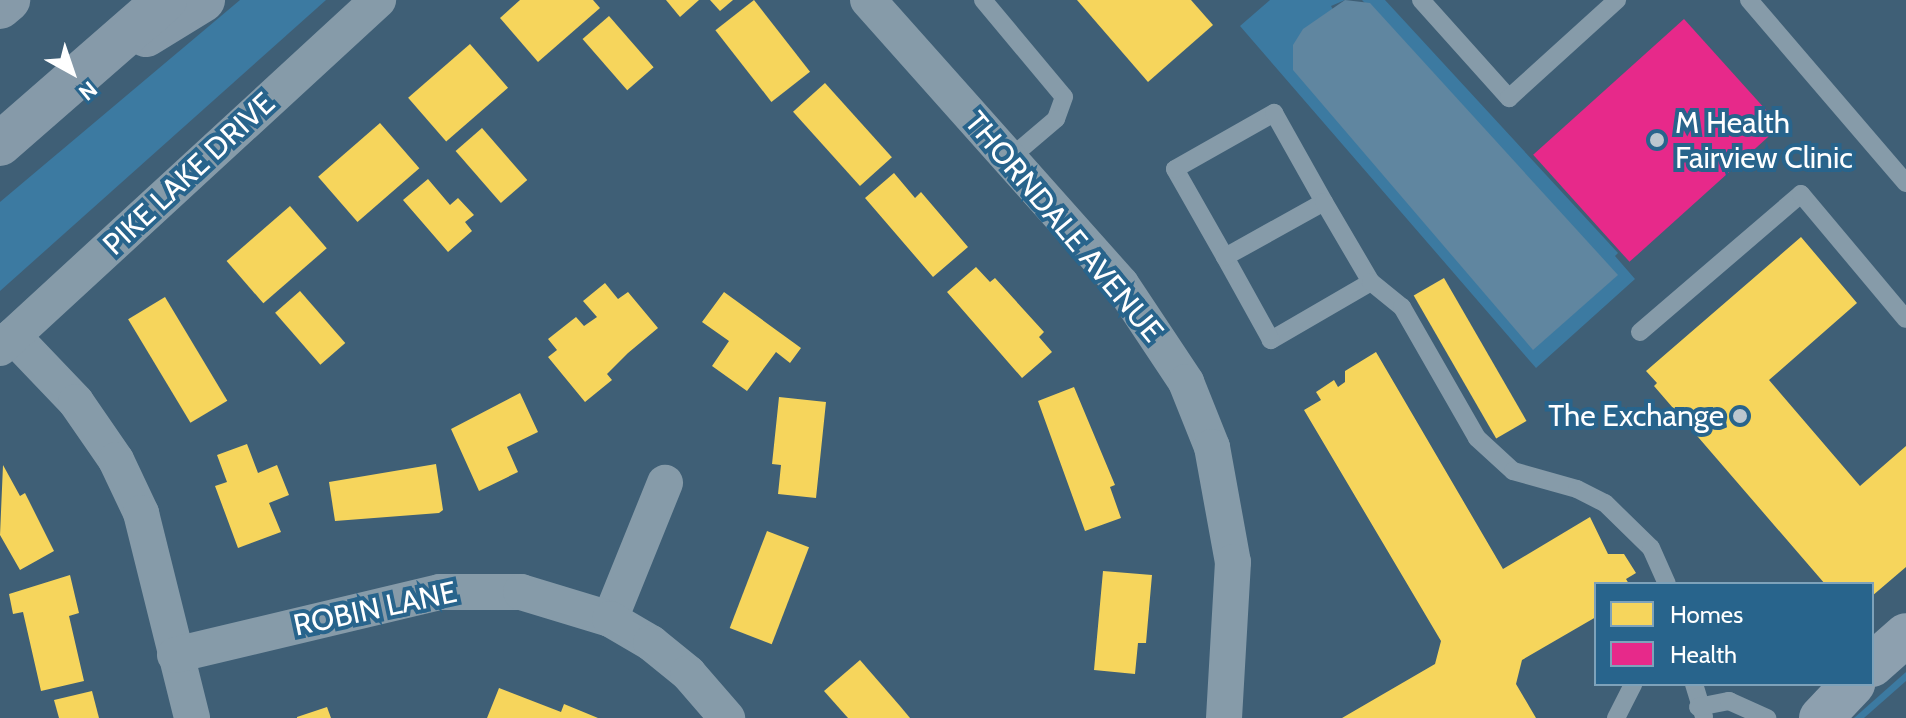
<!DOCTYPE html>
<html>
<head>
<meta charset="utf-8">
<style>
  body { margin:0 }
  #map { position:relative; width:1906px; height:718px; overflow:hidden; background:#3f5f76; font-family:Cabin,sans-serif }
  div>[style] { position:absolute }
  .green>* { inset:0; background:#3c7aa1 }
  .water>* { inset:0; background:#6086a0 }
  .homes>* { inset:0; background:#f6d55c; transform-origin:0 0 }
  .health>* { inset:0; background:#e7298a; transform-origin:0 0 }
  .lane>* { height:18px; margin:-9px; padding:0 9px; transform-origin:9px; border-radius:9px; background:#869ba9 }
  .street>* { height:36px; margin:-18px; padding:0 18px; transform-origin:18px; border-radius:18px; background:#869ba9 }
  .secondary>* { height:44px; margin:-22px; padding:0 22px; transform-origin:22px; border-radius:22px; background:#8da0af }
  .highway>* { height:44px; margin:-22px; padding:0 22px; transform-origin:22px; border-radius:22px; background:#869aa9 }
  .dots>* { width:22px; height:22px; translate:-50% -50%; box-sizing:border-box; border:4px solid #28648c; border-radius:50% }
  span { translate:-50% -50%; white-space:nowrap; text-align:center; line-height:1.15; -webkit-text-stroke:8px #28648c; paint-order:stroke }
  .poi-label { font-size:30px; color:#fff }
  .left { translate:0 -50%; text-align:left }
  .right { translate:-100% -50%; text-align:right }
  .street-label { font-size:30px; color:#fff }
  .legend { position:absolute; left:1594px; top:582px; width:280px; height:104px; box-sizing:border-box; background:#28648c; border:2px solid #7ea2ba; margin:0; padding:10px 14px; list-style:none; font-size:24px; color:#fff }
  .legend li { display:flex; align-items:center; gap:16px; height:40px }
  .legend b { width:40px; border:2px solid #7ea2ba }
  .north { position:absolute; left:32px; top:32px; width:80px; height:80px; -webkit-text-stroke:6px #28648c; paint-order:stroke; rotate:140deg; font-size:22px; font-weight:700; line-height:32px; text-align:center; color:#fff }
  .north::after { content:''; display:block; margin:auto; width:28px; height:36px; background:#fff; clip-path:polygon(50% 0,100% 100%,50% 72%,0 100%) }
</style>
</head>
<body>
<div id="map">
  <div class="green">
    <i style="clip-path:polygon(240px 0,326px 0,0 291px,0 202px)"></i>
    <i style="clip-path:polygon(1270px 0,1345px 0,1331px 6px,1533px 349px,1617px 275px,1362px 0,1385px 0,1618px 253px,1615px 256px,1635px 279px,1536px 368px,1240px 26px)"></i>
    <i style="clip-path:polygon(1906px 672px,1906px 681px,1864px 718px,1854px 718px)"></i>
  </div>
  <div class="water">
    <i style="clip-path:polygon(1345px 0,1370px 3px,1618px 275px,1533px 350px,1293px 70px,1293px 45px,1303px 29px)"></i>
  </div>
  <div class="homes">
    <i style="clip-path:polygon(520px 0,593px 0,600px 8px,538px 62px,500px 18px)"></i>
    <i style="clip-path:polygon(666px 0,699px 0,680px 17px)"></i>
    <i style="clip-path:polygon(710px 0,733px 0,720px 11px)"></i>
    <i style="left:754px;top:0;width:91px;height:49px;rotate:52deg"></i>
    <i style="clip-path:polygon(1077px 0,1191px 0,1213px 25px,1148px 82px)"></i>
    <i style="left:609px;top:16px;width:68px;height:35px;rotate:49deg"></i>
    <i style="left:470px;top:44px;width:58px;height:82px;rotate:49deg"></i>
    <i style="left:825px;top:83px;width:100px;height:43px;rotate:48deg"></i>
    <i style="left:380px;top:123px;width:60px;height:82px;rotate:49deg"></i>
    <i style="left:482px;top:128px;width:69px;height:35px;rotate:49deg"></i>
    <i style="clip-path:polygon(894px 173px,915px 198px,921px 192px,968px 247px,933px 277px,865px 198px)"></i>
    <i style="clip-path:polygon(428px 179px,450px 205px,458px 198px,474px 215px,465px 222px,472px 231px,448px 252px,403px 200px)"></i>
    <i style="left:290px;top:206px;width:56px;height:84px;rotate:49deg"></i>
    <i style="clip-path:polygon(1801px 237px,1857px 303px,1769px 380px,1860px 486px,1906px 446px,1906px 567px,1872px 596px,1872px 584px,1825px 584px,1654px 386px,1657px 383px,1646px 371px)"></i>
    <i style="clip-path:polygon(976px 267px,990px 282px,995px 278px,1044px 332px,1039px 337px,1052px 352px,1022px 378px,947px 292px)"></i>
    <i style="left:1444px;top:278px;width:165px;height:35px;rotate:60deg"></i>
    <i style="clip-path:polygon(605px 283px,618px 299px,628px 292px,658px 328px,628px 353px,607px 374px,612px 380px,585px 402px,548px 357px,557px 350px,548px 339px,576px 317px,584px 326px,597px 317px,583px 301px)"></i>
    <i style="left:300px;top:291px;width:69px;height:33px;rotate:49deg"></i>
    <i style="clip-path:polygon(724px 292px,801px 348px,790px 363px,776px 352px,747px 391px,712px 366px,729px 341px,702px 322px)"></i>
    <i style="left:165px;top:297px;width:121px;height:43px;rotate:59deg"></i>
    <i style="clip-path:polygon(1376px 352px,1503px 569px,1590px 517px,1608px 554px,1624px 554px,1636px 573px,1626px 579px,1629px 584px,1596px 584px,1596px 617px,1522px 660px,1516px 684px,1536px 718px,1342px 718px,1435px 664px,1441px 641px,1304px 410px,1321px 400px,1316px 392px,1334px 380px,1338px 387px,1345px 382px,1345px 371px)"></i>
    <i style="clip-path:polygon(1074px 387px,1115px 485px,1110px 487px,1121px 518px,1085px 531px,1038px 401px)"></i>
    <i style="clip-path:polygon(520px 393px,538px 432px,507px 447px,518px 472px,479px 491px,451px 429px)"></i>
    <i style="clip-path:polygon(779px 397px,826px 402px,816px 498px,778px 494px,781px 465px,772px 464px)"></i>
    <i style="clip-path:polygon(247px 444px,258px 473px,277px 465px,289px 495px,269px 503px,281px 532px,238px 548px,215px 486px,227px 482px,217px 455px)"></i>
    <i style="clip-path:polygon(436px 464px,443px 510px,439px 513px,335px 521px,329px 482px)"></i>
    <i style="clip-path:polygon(3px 465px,20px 496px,25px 493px,54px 551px,20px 570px,0 535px)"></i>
    <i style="left:767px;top:531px;width:45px;height:104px;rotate:21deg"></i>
    <i style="clip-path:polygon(1103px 571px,1152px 575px,1146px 643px,1138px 643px,1135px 674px,1094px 670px)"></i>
    <i style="clip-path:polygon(70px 575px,79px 613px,69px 616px,84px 681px,41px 691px,23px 612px,13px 614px,9px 594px)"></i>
    <i style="clip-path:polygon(860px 660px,900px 706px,910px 718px,848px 718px,824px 691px)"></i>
    <i style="clip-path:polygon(499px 688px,561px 712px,564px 704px,598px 718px,487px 718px)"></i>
    <i style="clip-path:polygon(92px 691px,99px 718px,59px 718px,54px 700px)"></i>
    <i style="clip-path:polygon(327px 707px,331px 718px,297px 718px,297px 717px)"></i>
  </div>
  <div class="health">
    <i style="left:1684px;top:19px;width:144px;height:203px;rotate:48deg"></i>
  </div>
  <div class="lane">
    <i style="left:983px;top:0;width:126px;rotate:50.1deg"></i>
    <i style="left:1064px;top:97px;width:23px;rotate:110deg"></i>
    <i style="left:1056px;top:119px;width:62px;rotate:139.6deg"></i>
    <i style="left:1421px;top:0;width:132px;rotate:48.1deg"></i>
    <i style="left:1509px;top:98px;width:146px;rotate:-42.2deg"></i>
    <i style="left:1749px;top:0;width:241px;rotate:49.4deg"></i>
    <i style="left:1225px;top:257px;width:101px;rotate:-119.6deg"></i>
    <i style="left:1175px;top:169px;width:114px;rotate:-29.5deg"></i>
    <i style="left:1274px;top:113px;width:102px;rotate:60.7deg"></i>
    <i style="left:1371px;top:282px;width:116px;rotate:149.9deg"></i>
    <i style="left:1271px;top:340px;width:95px;rotate:-119deg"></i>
    <i style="left:1225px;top:257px;width:113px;rotate:-29.1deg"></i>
    <i style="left:1324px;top:202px;width:93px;rotate:59.6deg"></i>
    <i style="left:1371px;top:282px;width:40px;rotate:39deg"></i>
    <i style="left:1402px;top:307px;width:151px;rotate:60.2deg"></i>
    <i style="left:1477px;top:438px;width:49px;rotate:42.5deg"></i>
    <i style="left:1513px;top:471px;width:66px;rotate:15.7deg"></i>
    <i style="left:1577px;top:489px;width:31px;rotate:27deg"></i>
    <i style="left:1605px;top:503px;width:64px;rotate:44.4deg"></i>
    <i style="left:1651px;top:548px;width:39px;rotate:66deg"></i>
    <i style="left:1640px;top:332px;width:212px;rotate:-40.6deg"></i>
    <i style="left:1801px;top:194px;width:163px;rotate:50deg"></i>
    <i style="left:1694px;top:684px;width:34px;rotate:73deg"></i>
    <i style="left:1698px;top:707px;width:32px;rotate:-11deg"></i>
    <i style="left:1729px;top:701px;width:42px;rotate:24.1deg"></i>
    <i style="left:1616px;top:718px;width:38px;rotate:-63deg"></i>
  </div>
  <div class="street">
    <i style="left:868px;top:0;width:380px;rotate:48.3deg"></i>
    <i style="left:1121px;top:284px;width:118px;rotate:56.4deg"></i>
    <i style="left:1186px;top:382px;width:70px;rotate:68.2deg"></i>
    <i style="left:1212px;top:447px;width:117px;rotate:79.7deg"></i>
    <i style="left:1233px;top:562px;width:156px;rotate:93.3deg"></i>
    <i style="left:13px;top:336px;width:91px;rotate:46.3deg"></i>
    <i style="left:76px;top:402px;width:70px;rotate:55.4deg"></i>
    <i style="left:116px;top:460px;width:59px;rotate:64.7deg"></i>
    <i style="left:141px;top:513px;width:211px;rotate:76deg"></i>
    <i style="left:0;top:348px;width:514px;rotate:-42.63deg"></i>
    <i style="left:610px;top:619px;width:147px;rotate:-68deg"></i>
    <i style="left:175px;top:655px;width:272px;rotate:-13.4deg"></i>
    <i style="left:440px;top:592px;width:81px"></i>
    <i style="left:521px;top:592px;width:93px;rotate:16.9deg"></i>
    <i style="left:610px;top:619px;width:48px;rotate:30.3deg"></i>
    <i style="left:651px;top:643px;width:48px;rotate:39deg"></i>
    <i style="left:688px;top:673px;width:60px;rotate:49.1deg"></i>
  </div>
  <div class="secondary">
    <i style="left:1872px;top:665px;width:45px;rotate:-41.4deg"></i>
    <i style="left:1821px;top:718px;width:47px;rotate:-46.7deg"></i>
  </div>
  <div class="highway">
    <i style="left:0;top:7px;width:11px;rotate:-41deg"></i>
    <i style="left:146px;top:35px;width:67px;rotate:-31.6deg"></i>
    <i style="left:0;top:144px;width:219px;rotate:-41.1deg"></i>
  </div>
  <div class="dots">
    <i style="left:1657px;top:140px;background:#bcc7cf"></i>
    <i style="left:1740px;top:416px;background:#bcc7cf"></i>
  </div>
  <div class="poi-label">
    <span class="left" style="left:1675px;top:140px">M Health<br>Fairview Clinic</span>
    <span class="right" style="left:1724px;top:416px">The Exchange</span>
  </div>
  <div class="street-label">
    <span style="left:189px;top:174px;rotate:-43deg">PIKE LAKE DRIVE</span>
    <span style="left:1064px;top:227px;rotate:50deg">THORNDALE AVENUE</span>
    <span style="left:375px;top:609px;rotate:-12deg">ROBIN LANE</span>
  </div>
  <ul class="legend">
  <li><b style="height:22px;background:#f6d55c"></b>Homes</li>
  <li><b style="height:22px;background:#e7298a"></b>Health</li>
  </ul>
  <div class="north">N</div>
</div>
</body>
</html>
